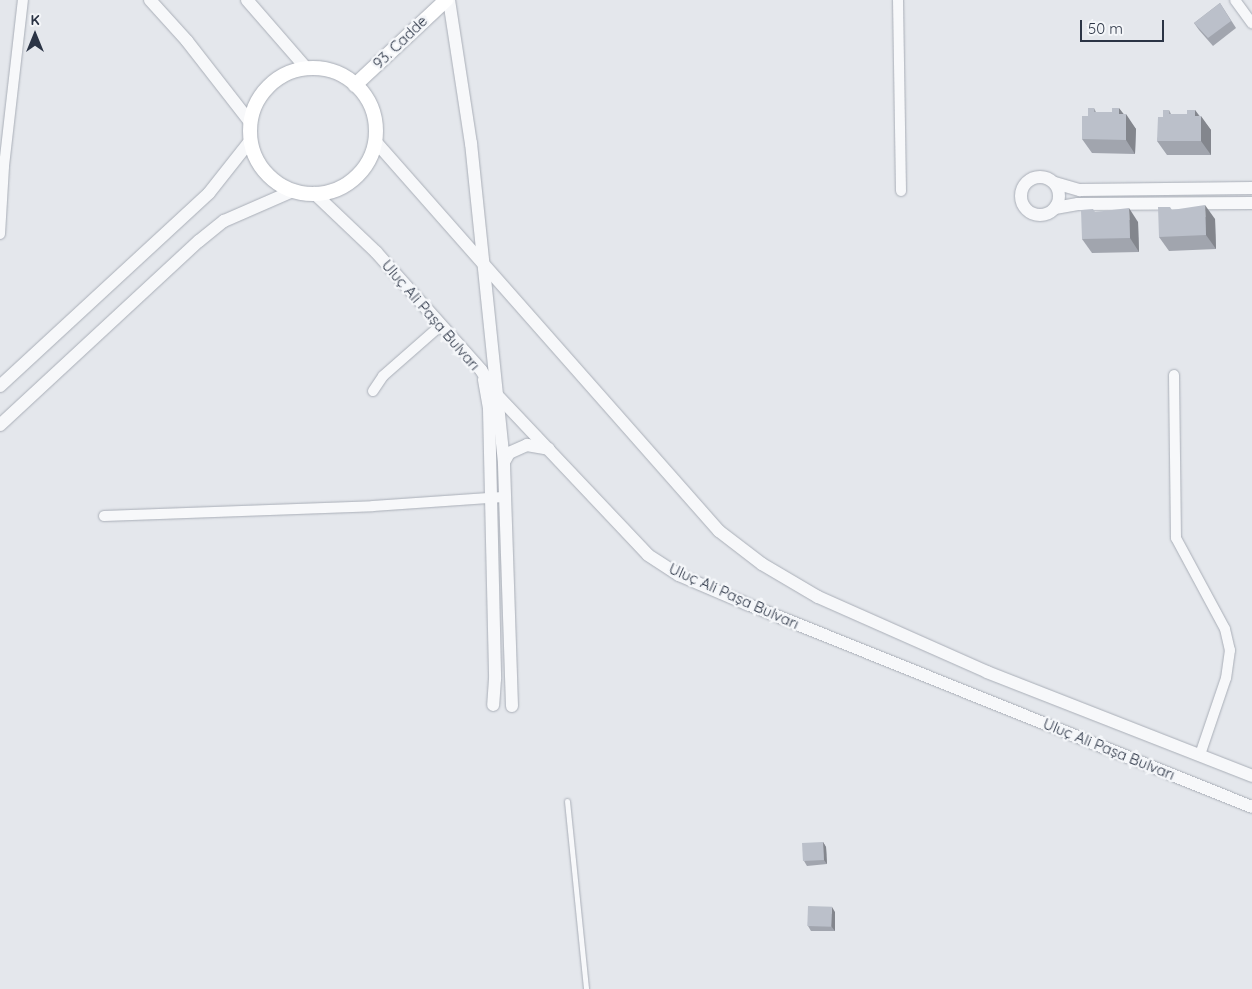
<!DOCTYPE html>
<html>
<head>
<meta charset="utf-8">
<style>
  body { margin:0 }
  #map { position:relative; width:1252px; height:989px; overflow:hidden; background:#e4e7ec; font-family:Quicksand,sans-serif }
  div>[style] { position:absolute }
  .roads { filter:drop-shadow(0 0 1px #a9aeb7) drop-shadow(0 0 1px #a9aeb7) }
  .service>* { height:5px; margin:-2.5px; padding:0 2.5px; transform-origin:2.5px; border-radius:2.5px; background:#f7f8fa }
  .minor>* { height:10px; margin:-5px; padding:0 5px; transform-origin:5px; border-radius:5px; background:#f7f8fa }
  .tertiary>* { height:12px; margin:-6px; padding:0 6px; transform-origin:6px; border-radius:6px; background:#f7f8fa }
  .tertiary>.ring { margin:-6px; padding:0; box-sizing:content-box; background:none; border:12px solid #f7f8fa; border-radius:50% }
  .secondary>* { height:14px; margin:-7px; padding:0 7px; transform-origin:7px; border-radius:7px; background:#fff }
  .secondary>.ring { margin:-7px; padding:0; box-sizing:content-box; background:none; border:14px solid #fff; border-radius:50% }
  .wall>* { inset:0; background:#a1a5ae }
  .shaded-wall>* { inset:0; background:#83868d }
  .building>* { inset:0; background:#bbc0ca; transform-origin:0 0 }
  span { translate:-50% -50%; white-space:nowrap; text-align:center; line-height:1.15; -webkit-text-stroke:5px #f4f6f9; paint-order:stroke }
  .street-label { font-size:15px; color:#2b3445 }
  .north { position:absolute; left:10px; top:10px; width:50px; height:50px; -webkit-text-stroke:4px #f4f6f9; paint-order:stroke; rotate:0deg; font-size:14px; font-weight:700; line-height:20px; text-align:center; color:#2b3445 }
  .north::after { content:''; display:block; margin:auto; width:18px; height:22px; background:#2b3445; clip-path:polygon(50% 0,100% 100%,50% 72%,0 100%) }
  .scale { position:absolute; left:1080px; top:20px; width:84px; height:22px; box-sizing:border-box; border:2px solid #2b3445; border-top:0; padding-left:6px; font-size:15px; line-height:18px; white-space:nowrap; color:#2b3445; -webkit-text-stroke:4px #f4f6f9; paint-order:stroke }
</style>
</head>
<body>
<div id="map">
  <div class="roads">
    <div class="service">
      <i style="left:567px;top:801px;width:189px;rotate:84.2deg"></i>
    </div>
    <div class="minor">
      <i style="left:898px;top:0;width:191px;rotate:89.1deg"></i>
      <i style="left:1235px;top:0;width:29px;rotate:54deg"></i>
      <i style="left:0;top:234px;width:68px;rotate:-86.6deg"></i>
      <i style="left:4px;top:166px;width:167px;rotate:-83.5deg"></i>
      <i style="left:1174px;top:375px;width:163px;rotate:89.3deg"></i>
      <i style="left:1176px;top:538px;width:103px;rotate:61.7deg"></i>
      <i style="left:1225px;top:629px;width:22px;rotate:77deg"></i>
      <i style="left:1230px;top:650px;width:28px;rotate:98deg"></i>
      <i style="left:1226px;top:678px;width:81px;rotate:108.7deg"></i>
      <i style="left:373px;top:391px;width:18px;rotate:-56deg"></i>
      <i style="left:383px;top:376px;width:77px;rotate:-41.3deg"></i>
      <i style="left:104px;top:516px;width:269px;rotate:-2.1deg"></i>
      <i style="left:373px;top:506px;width:130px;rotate:-4deg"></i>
    </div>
    <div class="tertiary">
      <i style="left:150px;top:0;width:55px;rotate:47.9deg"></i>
      <i style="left:187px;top:41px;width:103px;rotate:52.1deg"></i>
      <i style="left:247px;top:0;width:91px;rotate:49deg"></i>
      <i style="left:449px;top:0;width:145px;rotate:81.3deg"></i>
      <i style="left:471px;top:143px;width:321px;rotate:84.1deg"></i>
      <i style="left:375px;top:141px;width:520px;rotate:48.59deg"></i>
      <i style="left:719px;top:531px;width:54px;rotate:37.5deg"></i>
      <i style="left:762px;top:564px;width:65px;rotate:30.5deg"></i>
      <i style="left:818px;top:597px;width:185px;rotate:23.9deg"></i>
      <i style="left:987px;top:672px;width:285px;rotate:21.4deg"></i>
      <i class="ring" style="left:1021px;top:177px;width:26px;height:26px"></i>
      <i style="left:1055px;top:183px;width:26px;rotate:16deg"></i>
      <i style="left:1080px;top:190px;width:172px;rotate:-0.7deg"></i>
      <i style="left:314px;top:193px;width:86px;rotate:43.6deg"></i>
      <i style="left:376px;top:252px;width:158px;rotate:48.3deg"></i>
      <i style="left:481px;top:370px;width:28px;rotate:58deg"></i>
      <i style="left:496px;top:394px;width:221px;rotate:46.6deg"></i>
      <i style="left:648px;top:555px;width:37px;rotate:33deg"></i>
      <i style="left:679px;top:575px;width:74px;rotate:23.1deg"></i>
      <i style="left:747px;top:604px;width:544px;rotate:21.9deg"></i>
      <i style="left:1055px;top:208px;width:23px;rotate:-10deg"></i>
      <i style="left:1078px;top:204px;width:174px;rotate:-0.3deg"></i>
      <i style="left:484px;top:380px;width:29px;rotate:80deg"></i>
      <i style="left:489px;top:409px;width:270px;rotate:88.7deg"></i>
      <i style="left:495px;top:679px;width:26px;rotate:94deg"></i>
      <i style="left:0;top:386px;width:284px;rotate:-42.7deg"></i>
      <i style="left:209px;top:193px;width:66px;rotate:-51.7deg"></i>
      <i style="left:0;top:425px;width:271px;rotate:-42.8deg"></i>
      <i style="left:199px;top:241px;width:32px;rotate:-39deg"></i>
      <i style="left:224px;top:221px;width:75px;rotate:-23.5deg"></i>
      <i style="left:512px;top:706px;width:244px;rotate:-91.9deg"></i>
      <i style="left:504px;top:462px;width:10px;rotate:-61deg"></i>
      <i style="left:509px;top:453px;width:20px;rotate:-24deg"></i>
      <i style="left:527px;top:445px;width:22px;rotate:10deg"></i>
    </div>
    <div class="secondary">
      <i class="ring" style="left:250px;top:68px;width:112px;height:112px"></i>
      <i style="left:355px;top:85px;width:125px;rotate:-43deg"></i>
    </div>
  </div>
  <div class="wall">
    <i style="clip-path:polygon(1220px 3px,1236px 28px,1213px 46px,1199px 30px,1194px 23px)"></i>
    <i style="clip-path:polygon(1094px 108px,1096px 112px,1124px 114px,1136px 129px,1135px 154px,1092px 153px,1082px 139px,1088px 116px)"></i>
    <i style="clip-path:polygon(1169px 110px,1171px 114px,1187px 114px,1195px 110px,1211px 130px,1211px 155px,1167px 155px,1157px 141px,1163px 117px)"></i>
    <i style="clip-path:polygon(1172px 210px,1215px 219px,1216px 249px,1169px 251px,1159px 237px)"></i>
    <i style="clip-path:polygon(1096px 212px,1138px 222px,1139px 252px,1092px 253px,1082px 239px)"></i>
    <i style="clip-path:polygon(823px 842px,826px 847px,827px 864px,807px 866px,804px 861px)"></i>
    <i style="clip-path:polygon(835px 912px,835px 931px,811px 931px,808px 926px)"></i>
  </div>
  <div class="shaded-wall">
    <i style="clip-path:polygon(1119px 108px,1126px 117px,1126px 114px,1136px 129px,1135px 154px,1126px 140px,1119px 114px)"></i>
    <i style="clip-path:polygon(1195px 110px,1201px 119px,1201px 116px,1211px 130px,1211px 155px,1201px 141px,1195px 116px)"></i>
    <i style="clip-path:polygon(1205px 205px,1215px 219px,1216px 249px,1206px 235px)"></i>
    <i style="clip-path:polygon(1129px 208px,1138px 222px,1139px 252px,1130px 238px)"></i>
    <i style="clip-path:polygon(823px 842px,826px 847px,827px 864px,824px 860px)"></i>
    <i style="clip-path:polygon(832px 907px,835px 912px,835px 931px,831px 926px)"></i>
  </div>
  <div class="building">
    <i style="clip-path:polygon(1220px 3px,1231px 21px,1208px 38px,1194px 23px)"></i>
    <i style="clip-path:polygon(1088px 108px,1094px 108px,1094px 112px,1112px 112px,1112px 108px,1119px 108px,1119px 114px,1126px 114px,1126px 140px,1082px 139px,1082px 116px,1088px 116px)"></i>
    <i style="clip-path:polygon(1163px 110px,1169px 110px,1169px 114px,1187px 114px,1187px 110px,1195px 110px,1195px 116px,1201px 116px,1201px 141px,1157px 141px,1158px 117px,1163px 117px)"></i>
    <i style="clip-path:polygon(1205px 205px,1206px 235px,1159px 237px,1158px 207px,1170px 207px,1172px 210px)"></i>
    <i style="clip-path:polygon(1129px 208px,1130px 238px,1082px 239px,1081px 210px,1093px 209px,1095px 212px)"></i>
    <i style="left:823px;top:842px;width:18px;height:21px;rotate:87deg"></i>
    <i style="left:808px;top:906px;width:24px;height:20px;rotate:2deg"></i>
  </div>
  <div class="street-label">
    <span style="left:400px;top:42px;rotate:-44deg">93. Cadde</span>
    <span style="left:431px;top:315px;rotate:49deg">Uluç Ali Paşa Bulvarı</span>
    <span style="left:734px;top:596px;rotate:24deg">Uluç Ali Paşa Bulvarı</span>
    <span style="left:1109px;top:749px;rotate:22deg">Uluç Ali Paşa Bulvarı</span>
  </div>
  <div class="north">K</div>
  <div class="scale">50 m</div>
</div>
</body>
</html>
